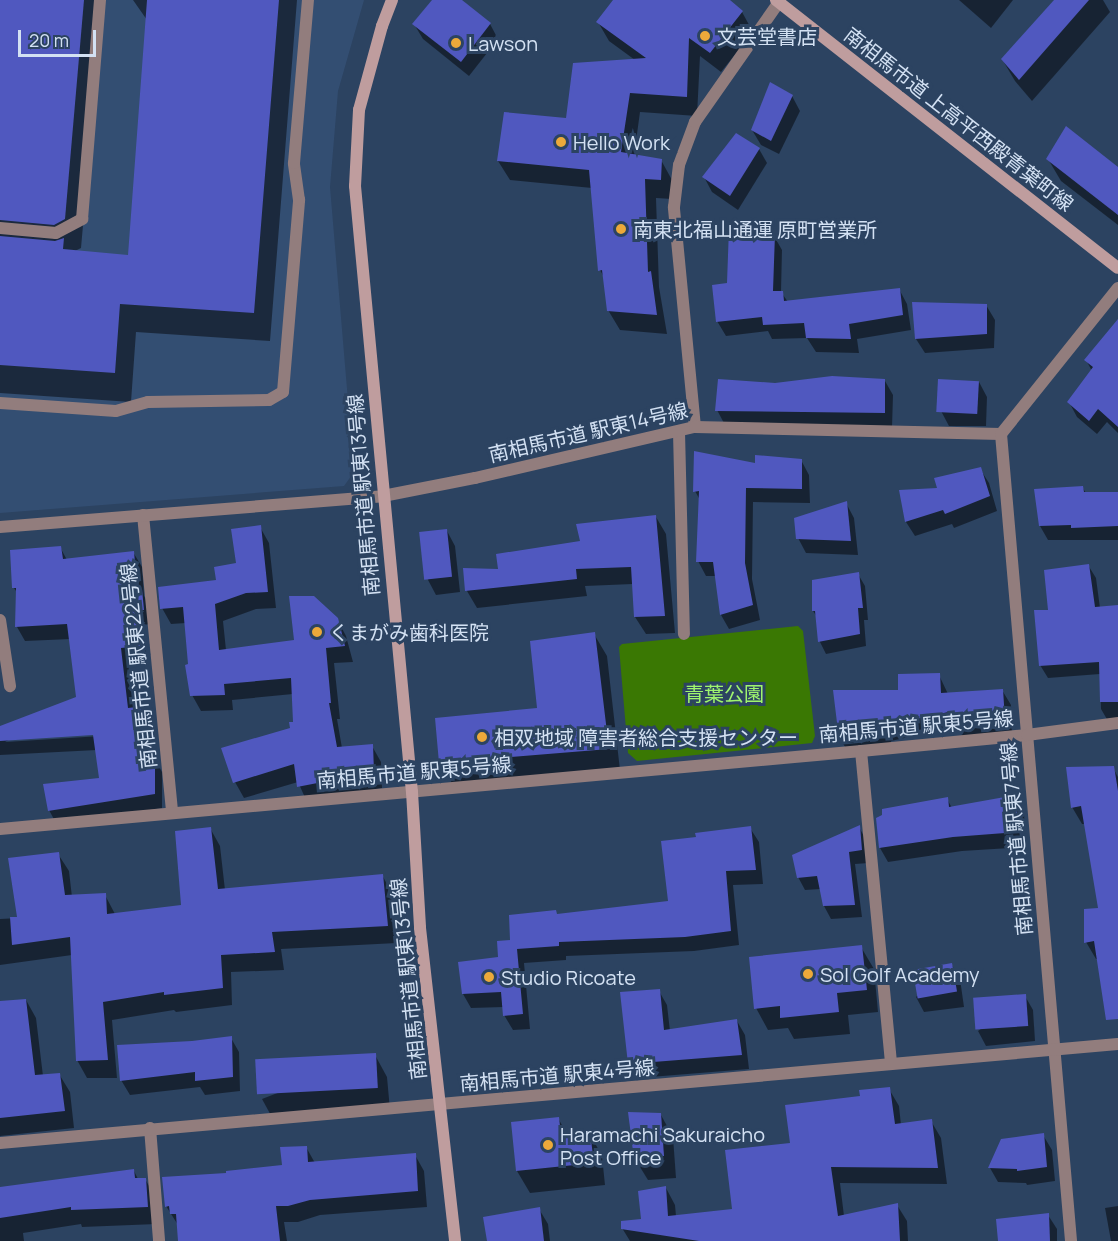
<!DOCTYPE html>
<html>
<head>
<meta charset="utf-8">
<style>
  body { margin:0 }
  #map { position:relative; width:1118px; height:1241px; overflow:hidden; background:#2c4361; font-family:Manrope,"Noto Sans JP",sans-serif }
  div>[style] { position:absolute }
  .built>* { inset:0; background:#334e72 }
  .green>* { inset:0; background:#3a7803 }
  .shadow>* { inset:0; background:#0007 }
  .building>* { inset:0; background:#5058bf; transform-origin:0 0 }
  .lane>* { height:12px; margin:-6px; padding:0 6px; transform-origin:6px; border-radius:6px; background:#927d7d }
  .street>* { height:12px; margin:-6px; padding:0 6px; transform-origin:6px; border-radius:6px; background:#927d7d }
  .secondary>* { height:12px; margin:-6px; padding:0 6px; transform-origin:6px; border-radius:6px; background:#bf9d9e }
  .dots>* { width:16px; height:16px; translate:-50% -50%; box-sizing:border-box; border:3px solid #2c4361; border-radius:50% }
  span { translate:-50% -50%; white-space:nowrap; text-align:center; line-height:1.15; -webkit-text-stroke:6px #2c4361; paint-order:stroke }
  .poi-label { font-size:20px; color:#d3e1f3 }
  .left { translate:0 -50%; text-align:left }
  .street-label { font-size:20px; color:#d3e1f3 }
  .park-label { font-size:20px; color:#9ff56e }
  .scale { position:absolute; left:18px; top:30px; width:78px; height:27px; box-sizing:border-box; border:3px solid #d3e1f3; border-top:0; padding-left:8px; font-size:18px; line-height:21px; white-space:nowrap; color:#d3e1f3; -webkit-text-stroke:4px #2c4361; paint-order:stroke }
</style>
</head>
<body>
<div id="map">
  <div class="built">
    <i style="clip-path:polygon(0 0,364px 0,338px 91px,330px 187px,354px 472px,344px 486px,0 513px)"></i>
  </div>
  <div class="green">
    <i style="clip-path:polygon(798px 626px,803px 631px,815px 736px,812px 743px,637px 761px,628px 753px,619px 647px,622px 644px)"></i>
  </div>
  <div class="shadow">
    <i style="clip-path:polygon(0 0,103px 0,81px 248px,73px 252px,130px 256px,147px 20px,133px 0,297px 0,270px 341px,136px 332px,131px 402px,0 393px)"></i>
    <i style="clip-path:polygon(434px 0,459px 0,490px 24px,498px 39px,469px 76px,423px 39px,414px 24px)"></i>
    <i style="clip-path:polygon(614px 0,727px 0,742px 12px,753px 32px,721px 72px,700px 56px,697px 116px,640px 112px,634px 156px,661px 160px,672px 180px,672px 199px,656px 198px,659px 287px,667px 334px,620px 330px,608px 310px,605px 279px,600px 270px,592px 188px,510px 180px,498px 161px,567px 120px,635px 60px,609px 41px,598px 22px)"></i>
    <i style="clip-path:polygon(959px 0,1013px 0,991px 28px)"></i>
    <i style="clip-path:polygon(1056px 0,1103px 0,1110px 12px,1032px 101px,1015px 81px,1002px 59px)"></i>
    <i style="clip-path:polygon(792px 96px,800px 111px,779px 154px,761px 145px,752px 130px)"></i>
    <i style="clip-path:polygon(759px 149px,767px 163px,738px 210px,712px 192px,704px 177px)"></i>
    <i style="clip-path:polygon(1048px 159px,1118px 169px,1118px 225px,1061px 181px)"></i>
    <i style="clip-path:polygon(774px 236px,782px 250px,781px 292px,788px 302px,899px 289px,907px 304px,911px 330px,857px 339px,859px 353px,816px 352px,807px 338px,772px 339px,768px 331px,726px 336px,717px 321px,729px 285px)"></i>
    <i style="clip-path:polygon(913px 304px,986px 305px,995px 320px,994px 348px,925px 353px,916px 339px)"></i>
    <i style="clip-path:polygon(1118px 321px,1118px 433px,1107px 422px,1097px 434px,1077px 417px,1069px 402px,1092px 371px,1086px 360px)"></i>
    <i style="clip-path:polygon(885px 381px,893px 395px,892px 427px,725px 425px,717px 410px,775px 385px)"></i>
    <i style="clip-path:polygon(979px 382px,987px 397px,986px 426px,949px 426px,941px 411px)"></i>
    <i style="clip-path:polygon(801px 460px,809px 475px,810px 503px,753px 502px,752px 579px,760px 620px,729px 629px,721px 615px,716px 576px,706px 576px,698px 561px,700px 500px,695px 491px,757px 465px)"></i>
    <i style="clip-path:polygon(980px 469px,989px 483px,997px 511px,954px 528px,952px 524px,915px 536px,906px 522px,901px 492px,939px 489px)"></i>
    <i style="clip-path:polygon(1082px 487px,1086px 493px,1118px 493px,1118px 540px,1048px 540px,1040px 526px)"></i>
    <i style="clip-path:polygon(846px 503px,854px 518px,858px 555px,806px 553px,798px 538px)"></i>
    <i style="clip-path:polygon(656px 517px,666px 534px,675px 633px,646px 634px,635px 617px,633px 584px,585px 586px,587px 596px,477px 608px,467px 591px,465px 570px,500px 570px)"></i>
    <i style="clip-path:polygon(260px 527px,269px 543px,276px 608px,256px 609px,223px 621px,226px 650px,296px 641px,337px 619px,346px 636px,353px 662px,334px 663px,340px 719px,337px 719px,342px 748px,372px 746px,381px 762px,382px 788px,307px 802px,298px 782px,244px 798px,235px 782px,292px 729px,294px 723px,293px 694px,232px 700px,233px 710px,201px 711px,192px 695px,186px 623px,171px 624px,162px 608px,217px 581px,238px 564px)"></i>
    <i style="clip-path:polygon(447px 531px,455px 546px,460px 592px,436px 595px,428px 580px)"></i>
    <i style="clip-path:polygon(evenodd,60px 547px,67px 560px,133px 552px,142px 567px,144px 596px,149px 605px,151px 624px,142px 625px,147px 660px,128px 662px,134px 709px,145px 707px,154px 722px,155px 759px,162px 772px,162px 808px,57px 825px,49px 810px,100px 779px,97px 750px,0 755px,0 727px,77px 698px,71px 639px,25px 641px,17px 627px,18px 594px,14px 588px,60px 547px,101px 733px,101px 736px,5px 742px,12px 738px,101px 733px)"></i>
    <i style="clip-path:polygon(1088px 565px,1096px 578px,1100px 608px,1118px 608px,1118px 720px,1108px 721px,1101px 709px,1100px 674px,1048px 678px,1040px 665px,1050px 611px)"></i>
    <i style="clip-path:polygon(858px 574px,865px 586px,868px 620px,864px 620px,866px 646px,826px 654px,820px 642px,817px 617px,813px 611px)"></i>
    <i style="clip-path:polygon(594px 634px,607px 656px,620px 770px,453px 785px,440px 763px,437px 719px,538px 709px)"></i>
    <i style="clip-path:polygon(939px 675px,948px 694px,1002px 690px,1011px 705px,1012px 735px,965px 740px,957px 726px,891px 741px,892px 748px,849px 753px,840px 739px,899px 691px)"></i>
    <i style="clip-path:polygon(1113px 768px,1118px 777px,1118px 1018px,1098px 959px,1096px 959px,1086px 942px,1100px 909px,1085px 824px,1082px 824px,1072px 807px)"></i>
    <i style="clip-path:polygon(1016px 797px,1024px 811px,1025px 847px,962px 851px,888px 862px,880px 848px,947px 799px,952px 808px)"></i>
    <i style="clip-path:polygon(859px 827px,866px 840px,869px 863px,855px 864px,862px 917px,831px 919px,824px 906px,821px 889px,805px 890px,798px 877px)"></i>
    <i style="clip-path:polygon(210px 828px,220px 846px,225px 890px,382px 875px,392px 893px,397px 943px,281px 949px,284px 970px,231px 972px,232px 1005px,176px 1012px,174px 1010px,112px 1020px,117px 1078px,87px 1078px,77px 1060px,72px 955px,0 965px,0 919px,19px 918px,58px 854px,69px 871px,72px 897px,105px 895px,115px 914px,183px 907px)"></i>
    <i style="clip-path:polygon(750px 828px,759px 842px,763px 884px,733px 885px,739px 945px,694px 951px,566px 956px,566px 960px,524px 963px,530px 1029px,513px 1030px,504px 1015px,504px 1007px,471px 1008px,463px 994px,500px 958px,511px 941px,557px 915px,670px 903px,698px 839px)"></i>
    <i style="clip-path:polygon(861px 947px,874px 969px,878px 1012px,848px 1015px,850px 1034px,794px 1039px,788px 1028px,768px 1030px,756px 1008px)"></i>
    <i style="clip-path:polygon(951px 964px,960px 979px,964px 1007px,924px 1012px,916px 997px)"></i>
    <i style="clip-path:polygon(659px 991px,667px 1005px,670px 1031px,737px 1021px,745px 1035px,749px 1069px,638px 1078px,629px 1063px)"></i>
    <i style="clip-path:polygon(1025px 996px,1033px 1010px,1035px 1041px,986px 1046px,978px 1031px)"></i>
    <i style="clip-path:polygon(26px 1000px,36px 1018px,43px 1076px,59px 1074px,70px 1092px,74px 1128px,0 1136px,0 1003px)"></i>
    <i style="clip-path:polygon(231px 1038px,239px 1052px,240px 1091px,205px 1095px,200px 1087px,130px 1095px,121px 1080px,192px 1043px)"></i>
    <i style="clip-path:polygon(375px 1055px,387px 1077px,390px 1110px,274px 1121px,262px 1099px)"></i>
    <i style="clip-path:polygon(889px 1089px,899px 1106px,901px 1125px,931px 1121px,941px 1138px,947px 1184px,840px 1183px,844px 1216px,897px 1205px,907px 1221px,908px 1241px,630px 1241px,622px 1228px,643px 1220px,666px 1188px,675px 1205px,676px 1216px,733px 1210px,791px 1144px,862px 1097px)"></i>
    <i style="clip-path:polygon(661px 1115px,673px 1137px,676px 1178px,648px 1180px,635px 1159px)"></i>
    <i style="clip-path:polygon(558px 1118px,568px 1136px,590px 1134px,602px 1156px,605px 1185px,530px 1193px,517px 1171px,512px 1123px)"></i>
    <i style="clip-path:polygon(1043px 1135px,1052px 1150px,1055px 1181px,1027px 1185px,1026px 1183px,998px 1182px,990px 1168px,1002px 1140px)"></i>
    <i style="clip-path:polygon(306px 1147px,315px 1163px,415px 1155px,424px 1171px,427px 1207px,320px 1215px,298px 1222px,284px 1222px,287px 1241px,179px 1241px,178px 1225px,166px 1206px,227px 1175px,283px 1166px)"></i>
    <i style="clip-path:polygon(134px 1171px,138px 1179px,145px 1179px,155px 1196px,157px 1224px,82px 1227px,81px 1224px,23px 1233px,24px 1241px,0 1241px,0 1189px)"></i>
    <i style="clip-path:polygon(1118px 1206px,1118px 1241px,1111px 1241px,1105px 1208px)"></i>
    <i style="clip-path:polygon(539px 1209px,548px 1224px,550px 1241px,489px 1241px)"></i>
    <i style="clip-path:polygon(1048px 1215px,1057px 1229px,1057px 1241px,999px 1241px)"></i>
  </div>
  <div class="building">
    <i style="clip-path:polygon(0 0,84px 0,65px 219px,54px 225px,0 220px)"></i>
    <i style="clip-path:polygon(147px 0,279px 0,254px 313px,120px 304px,115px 373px,0 365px,0 236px,55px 241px,64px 238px,63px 249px,128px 255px)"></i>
    <i style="clip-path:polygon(432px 0,462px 0,491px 23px,461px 62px,412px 24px)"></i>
    <i style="clip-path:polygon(613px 0,730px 0,743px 11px,710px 53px,689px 38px,687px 97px,630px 93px,621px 152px,662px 159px,661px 180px,645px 179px,648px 272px,651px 271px,657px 315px,607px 311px,602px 270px,598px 271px,589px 170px,497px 161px,504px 112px,566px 118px,573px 63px,646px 58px,596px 22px)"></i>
    <i style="clip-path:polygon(1054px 0,1089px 0,1019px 80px,1001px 59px)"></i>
    <i style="clip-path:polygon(770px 82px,793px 95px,771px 141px,751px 130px)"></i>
    <i style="clip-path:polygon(1066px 126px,1118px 167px,1118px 215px,1046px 159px)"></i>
    <i style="clip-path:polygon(736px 133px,760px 148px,730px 196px,702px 177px)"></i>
    <i style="clip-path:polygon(729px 228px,775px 234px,773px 291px,783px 291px,784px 301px,900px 288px,903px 315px,849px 324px,851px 339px,806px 338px,804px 323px,763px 325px,762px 317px,716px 322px,712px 285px,727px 283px)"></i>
    <i style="clip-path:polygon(912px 302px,987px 304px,987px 334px,915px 339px)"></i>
    <i style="clip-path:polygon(1118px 319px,1118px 427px,1098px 409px,1089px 421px,1067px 402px,1093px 367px,1084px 360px)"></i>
    <i style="clip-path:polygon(832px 376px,885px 379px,885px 413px,715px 411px,718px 379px,775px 383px)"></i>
    <i style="left:938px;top:379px;width:41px;height:33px;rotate:3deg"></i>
    <i style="clip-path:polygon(694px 451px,755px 463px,755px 455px,802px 459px,802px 489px,746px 488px,745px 563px,753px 605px,720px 615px,713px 562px,696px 562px,699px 491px,693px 492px)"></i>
    <i style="clip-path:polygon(981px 467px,990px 496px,945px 514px,943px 510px,905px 522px,899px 490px,937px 488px,934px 478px)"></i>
    <i style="clip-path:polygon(1083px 486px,1084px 492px,1118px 492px,1118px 526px,1071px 528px,1071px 525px,1039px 526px,1034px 489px)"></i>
    <i style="clip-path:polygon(847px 501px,851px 541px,796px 539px,794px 518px)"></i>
    <i style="clip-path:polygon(656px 515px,665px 616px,634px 617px,631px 567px,576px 569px,577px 579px,465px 591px,463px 568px,498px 569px,496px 554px,580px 541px,576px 524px)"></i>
    <i style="clip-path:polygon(261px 525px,268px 592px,246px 593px,215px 604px,219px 650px,294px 640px,289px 596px,314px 596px,338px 618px,345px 646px,326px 648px,331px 703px,329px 703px,337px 747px,373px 744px,374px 772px,297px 787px,294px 764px,233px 783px,221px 748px,290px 728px,289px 722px,293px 722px,291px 678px,224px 684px,225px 695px,190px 696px,185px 665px,188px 664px,183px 607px,160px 609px,158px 587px,216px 580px,214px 567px,236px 563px,231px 529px)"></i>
    <i style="left:447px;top:529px;width:48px;height:28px;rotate:84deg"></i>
    <i style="clip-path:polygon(61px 546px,63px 559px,134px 551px,137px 589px,142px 589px,144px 610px,135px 611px,140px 646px,121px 648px,128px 708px,146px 706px,148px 757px,155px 756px,155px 794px,48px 811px,43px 784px,99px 778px,93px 735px,0 741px,0 726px,76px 697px,67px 624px,15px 627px,16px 588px,12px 588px,10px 550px)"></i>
    <i style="clip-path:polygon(1089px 564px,1095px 607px,1118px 605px,1118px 702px,1100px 702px,1099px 662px,1039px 666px,1034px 610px,1048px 610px,1044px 570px)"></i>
    <i style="clip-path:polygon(859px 572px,863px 608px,858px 608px,860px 634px,818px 642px,815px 611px,812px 611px,812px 580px)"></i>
    <i style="clip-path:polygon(595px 632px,609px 749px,439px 763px,435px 718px,537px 708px,530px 641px)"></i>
    <i style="clip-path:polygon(940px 673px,941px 693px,1003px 689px,1005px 720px,956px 726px,953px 711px,884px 726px,885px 734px,839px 739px,833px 690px,898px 690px,898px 674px)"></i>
    <i style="clip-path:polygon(1114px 766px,1118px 791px,1118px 1019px,1106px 1020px,1094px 941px,1084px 943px,1084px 909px,1098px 908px,1081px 806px,1071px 808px,1066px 767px)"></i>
    <i style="clip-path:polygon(1016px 795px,1018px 832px,953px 837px,879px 848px,876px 818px,882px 815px,882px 809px,948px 797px,949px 807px)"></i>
    <i style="clip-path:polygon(860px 825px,862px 850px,849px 852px,855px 905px,823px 906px,817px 876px,797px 878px,792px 855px)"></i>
    <i style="clip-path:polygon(751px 826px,756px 870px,726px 871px,731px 931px,685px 937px,559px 942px,559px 946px,517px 949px,523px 1014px,503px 1016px,501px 992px,462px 994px,458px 962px,498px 957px,497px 941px,510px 940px,509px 915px,556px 910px,557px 914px,668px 901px,661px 841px,696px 837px,695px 833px)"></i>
    <i style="clip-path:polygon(211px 827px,218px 889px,383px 874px,388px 926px,272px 932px,275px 952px,221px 955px,223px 988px,164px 995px,164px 992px,103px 1002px,108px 1060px,76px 1061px,70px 937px,12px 945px,10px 917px,17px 917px,8px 858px,59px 852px,65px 895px,106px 893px,107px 914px,181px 905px,175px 831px)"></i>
    <i style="clip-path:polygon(862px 945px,867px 990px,837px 993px,839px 1012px,780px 1018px,780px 1006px,754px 1009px,749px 957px)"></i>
    <i style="left:952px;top:963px;width:29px;height:40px;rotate:80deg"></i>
    <i style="clip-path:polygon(660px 989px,664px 1030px,737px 1019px,742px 1055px,628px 1064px,620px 992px)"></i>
    <i style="left:1026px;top:994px;width:32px;height:53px;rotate:86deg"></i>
    <i style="clip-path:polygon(26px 999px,35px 1075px,60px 1073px,65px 1111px,0 1118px,0 1001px)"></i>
    <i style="clip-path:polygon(232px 1036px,233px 1077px,195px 1081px,195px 1072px,120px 1081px,117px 1045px,192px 1041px)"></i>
    <i style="left:376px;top:1053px;width:35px;height:121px;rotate:87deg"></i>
    <i style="clip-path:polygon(890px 1087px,895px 1124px,932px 1119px,938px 1168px,831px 1167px,838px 1216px,898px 1203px,900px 1241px,699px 1241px,621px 1229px,621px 1221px,641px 1219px,638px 1191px,666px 1186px,668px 1216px,732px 1209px,725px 1150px,790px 1143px,785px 1105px,860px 1096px,859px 1090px)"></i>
    <i style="clip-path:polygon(628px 1112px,661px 1113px,664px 1156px,634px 1159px)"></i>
    <i style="clip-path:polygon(559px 1117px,561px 1135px,590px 1132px,594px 1163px,516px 1171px,511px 1122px)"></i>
    <i style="clip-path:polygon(1044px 1133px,1047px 1167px,1017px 1171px,1017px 1169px,988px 1168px,1001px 1139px)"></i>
    <i style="clip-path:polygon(307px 1146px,308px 1162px,416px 1153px,418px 1191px,310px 1200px,288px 1206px,276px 1206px,280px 1241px,178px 1241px,176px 1214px,170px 1214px,169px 1206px,165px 1207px,162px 1177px,226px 1173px,226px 1171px,282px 1165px,280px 1147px)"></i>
    <i style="clip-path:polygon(134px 1169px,135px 1178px,146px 1178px,148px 1207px,71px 1210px,71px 1207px,0 1218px,0 1187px)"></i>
    <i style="clip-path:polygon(540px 1207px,544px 1241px,487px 1241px,483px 1217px)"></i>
    <i style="clip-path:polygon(1049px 1213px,1050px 1241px,998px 1241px,996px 1219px)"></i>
  </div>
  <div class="lane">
    <i style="left:0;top:228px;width:56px;rotate:5.1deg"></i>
    <i style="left:56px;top:233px;width:30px;rotate:-28deg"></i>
    <i style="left:82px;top:219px;width:220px;rotate:-85.3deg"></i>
    <i style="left:0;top:403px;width:116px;rotate:3.9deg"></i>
    <i style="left:116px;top:411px;width:33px;rotate:-16deg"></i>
    <i style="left:148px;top:402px;width:121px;rotate:-0.9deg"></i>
    <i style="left:269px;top:400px;width:16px;rotate:-30deg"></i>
    <i style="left:283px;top:392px;width:193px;rotate:-85.2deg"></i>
    <i style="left:299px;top:200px;width:37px;rotate:-98deg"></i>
    <i style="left:294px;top:163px;width:164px;rotate:-85.1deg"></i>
  </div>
  <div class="street">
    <i style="left:695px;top:427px;width:221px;rotate:-95.5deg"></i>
    <i style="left:674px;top:207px;width:42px;rotate:-83.2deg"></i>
    <i style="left:679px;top:165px;width:46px;rotate:-69.6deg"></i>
    <i style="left:695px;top:122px;width:146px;rotate:-55deg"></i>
    <i style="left:679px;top:432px;width:202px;rotate:88.6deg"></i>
    <i style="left:1001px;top:434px;width:810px;rotate:85.04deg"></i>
    <i style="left:143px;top:515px;width:299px;rotate:84.4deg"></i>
    <i style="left:0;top:527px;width:384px;rotate:-4.6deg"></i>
    <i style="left:383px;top:496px;width:94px;rotate:-11.1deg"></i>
    <i style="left:475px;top:478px;width:226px;rotate:-13.1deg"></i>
    <i style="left:695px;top:427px;width:306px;rotate:1.3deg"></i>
    <i style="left:1001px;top:434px;width:187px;rotate:-51.3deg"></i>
    <i style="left:0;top:620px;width:67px;rotate:81.4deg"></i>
    <i style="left:861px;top:751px;width:313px;rotate:84.5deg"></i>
    <i style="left:0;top:829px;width:865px;rotate:-5.18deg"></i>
    <i style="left:861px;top:751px;width:167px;rotate:-5.5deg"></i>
    <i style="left:1027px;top:735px;width:92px;rotate:-7.5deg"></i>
    <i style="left:150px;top:1128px;width:113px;rotate:85.4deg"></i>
    <i style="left:0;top:1143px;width:1122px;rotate:-5.06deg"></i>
  </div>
  <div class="secondary">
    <i style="left:392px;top:0;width:28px;rotate:111deg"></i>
    <i style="left:382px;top:26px;width:87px;rotate:105.3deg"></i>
    <i style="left:359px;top:110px;width:76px;rotate:93deg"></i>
    <i style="left:355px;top:186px;width:609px;rotate:84.63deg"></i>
    <i style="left:412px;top:792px;width:136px;rotate:86.6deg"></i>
    <i style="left:420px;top:928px;width:315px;rotate:83.6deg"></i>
    <i style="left:776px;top:0;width:434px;rotate:38.1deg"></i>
  </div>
  <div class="dots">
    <i style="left:705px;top:36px;background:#eca93a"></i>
    <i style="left:456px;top:43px;background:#eca93a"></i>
    <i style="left:561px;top:142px;background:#eca93a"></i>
    <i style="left:621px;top:229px;background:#eca93a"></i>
    <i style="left:317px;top:632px;background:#eca93a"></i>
    <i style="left:482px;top:737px;background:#eca93a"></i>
    <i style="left:808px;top:974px;background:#eca93a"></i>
    <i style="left:489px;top:977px;background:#eca93a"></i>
    <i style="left:548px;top:1145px;background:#eca93a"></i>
  </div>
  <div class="poi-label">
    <span class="left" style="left:717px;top:36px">文芸堂書店</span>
    <span class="left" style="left:468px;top:43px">Lawson</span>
    <span class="left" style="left:573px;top:142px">Hello Work</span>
    <span class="left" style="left:633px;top:229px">南東北福山通運 原町営業所</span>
    <span class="left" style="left:329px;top:632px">くまがみ歯科医院</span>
    <span class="left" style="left:494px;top:737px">相双地域 障害者総合支援センター</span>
    <span class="left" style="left:820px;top:974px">Sol Golf Academy</span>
    <span class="left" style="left:501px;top:977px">Studio Ricoate</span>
    <span class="left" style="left:560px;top:1146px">Haramachi Sakuraicho<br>Post Office</span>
  </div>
  <div class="street-label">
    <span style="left:959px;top:119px;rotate:38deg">南相馬市道 上高平西殿青葉町線</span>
    <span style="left:588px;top:432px;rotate:-13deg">南相馬市道 駅東14号線</span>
    <span style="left:363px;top:495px;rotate:-95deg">南相馬市道 駅東13号線</span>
    <span style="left:138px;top:666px;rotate:-96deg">南相馬市道 駅東22号線</span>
    <span style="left:916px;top:726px;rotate:-5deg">南相馬市道 駅東5号線</span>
    <span style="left:414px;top:772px;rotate:-5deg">南相馬市道 駅東5号線</span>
    <span style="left:1016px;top:839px;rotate:-95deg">南相馬市道 駅東7号線</span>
    <span style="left:408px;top:979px;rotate:-96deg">南相馬市道 駅東13号線</span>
    <span style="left:557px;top:1075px;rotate:-5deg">南相馬市道 駅東4号線</span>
  </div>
  <div class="park-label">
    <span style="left:724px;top:693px">青葉公園</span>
  </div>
  <div class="scale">20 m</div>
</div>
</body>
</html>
